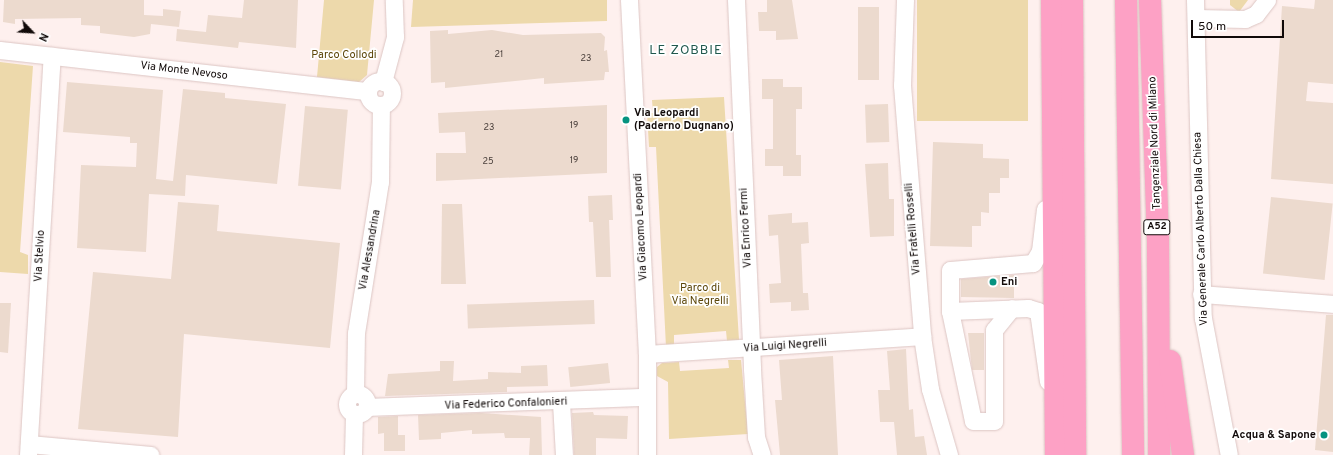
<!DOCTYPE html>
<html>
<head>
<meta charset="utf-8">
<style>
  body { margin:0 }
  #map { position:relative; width:1333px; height:455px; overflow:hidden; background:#fef0ee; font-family:Overpass,sans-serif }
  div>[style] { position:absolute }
  .green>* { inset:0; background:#edd9ab; transform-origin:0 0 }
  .building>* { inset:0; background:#ecdace; transform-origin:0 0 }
  .roads { filter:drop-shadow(0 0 1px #dcc5c3) drop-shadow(0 0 1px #dcc5c3) }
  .minor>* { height:17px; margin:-8.5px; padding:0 8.5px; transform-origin:8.5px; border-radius:8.5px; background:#fff }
  .minor>.ring { margin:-8.5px; padding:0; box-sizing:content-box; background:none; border:17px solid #fff; border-radius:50% }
  .highway>* { height:22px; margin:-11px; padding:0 11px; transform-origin:11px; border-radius:11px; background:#fda1c5 }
  .dots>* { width:11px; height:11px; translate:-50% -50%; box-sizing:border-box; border:2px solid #fff; border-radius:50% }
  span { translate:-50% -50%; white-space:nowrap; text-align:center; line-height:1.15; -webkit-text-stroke:3.5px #fff; paint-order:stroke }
  .number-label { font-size:9px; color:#483e3a }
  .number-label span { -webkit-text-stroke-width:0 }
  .shield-label span { padding:1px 3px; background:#fff; border:1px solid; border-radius:3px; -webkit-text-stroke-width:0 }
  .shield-label { font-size:10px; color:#110a09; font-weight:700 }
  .park-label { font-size:11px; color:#5c4609 }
  .street-label { font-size:11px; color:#110a09 }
  .poi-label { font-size:11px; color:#110a09; font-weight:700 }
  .left { translate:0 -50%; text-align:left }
  .right { translate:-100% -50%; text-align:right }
  .quarter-label { font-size:13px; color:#21584d; letter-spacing:1px }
  .north { position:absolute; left:12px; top:12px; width:40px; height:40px; -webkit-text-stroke:3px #fff; paint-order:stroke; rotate:115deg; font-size:11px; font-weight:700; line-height:16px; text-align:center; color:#110a09 }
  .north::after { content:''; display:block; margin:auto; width:14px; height:18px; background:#110a09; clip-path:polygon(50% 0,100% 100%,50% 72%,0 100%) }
  .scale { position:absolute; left:1191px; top:20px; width:93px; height:18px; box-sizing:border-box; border:2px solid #110a09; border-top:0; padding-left:5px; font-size:12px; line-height:14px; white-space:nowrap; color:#110a09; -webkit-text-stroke:3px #fff; paint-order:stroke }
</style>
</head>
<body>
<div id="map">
  <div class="green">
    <i style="clip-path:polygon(324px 0,374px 0,367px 75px,359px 82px,317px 77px)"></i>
    <i style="clip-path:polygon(413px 0,607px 0,607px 21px,411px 27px)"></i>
    <i style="left:917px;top:0;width:111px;height:121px"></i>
    <i style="clip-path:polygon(1230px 0,1248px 0,1239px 12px,1230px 5px)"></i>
    <i style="clip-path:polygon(0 62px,33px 66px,20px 252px,28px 255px,28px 274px,0 272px)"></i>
    <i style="clip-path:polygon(724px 97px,739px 340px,727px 341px,726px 331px,674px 335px,674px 346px,666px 347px,656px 147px,649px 147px,647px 113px,653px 113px,652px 100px)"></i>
    <i style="clip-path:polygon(728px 360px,741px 360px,748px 434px,669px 439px,668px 382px,657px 376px,657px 367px,662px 363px,679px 362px,680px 371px,729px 368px)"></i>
  </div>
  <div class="building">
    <i style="clip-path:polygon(4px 0,144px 0,144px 15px,163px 16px,163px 9px,181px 11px,179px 27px,151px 24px,150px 34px,134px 37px,100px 33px,100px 26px,81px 25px,81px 18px,15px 19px,15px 24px,3px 22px)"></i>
    <i style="clip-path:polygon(244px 0,298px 0,296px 48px,239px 42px,238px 48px,176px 41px,177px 29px,206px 32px,208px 15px,242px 18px)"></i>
    <i style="clip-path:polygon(767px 0,792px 0,798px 39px,776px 40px,776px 31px,759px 31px,758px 12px,767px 12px)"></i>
    <i style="clip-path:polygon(1315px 0,1333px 0,1333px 84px,1308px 82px,1306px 101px,1333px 103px,1333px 184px,1271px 179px,1282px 6px,1314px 9px)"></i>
    <i style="left:858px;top:7px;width:21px;height:73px"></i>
    <i style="clip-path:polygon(448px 30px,448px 34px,492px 30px,523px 35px,601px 33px,605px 37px,604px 51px,607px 50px,609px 72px,605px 72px,604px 80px,544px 84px,544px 78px,445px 88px,445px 82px,431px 83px,430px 31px)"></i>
    <i style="clip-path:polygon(762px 79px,783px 79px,783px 87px,802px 87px,802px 109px,796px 109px,796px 155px,801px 155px,801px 176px,783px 176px,783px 166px,765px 166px,765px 149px,773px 149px,773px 99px,762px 99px)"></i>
    <i style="clip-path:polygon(67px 82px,163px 90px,156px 179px,173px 181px,183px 89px,225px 93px,225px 98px,286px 104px,277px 184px,186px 175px,185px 196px,149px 194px,146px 252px,77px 248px,81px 165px,136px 167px,137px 143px,130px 143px,130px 137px,63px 132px)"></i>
    <i style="left:888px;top:104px;width:38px;height:23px;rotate:88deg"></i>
    <i style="clip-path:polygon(607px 105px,607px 173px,436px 181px,436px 153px,466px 153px,465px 132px,439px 133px,438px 113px)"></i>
    <i style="left:305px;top:106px;width:43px;height:80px;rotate:5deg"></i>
    <i style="clip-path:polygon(933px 142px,983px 144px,983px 158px,1009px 159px,1009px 178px,1000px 178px,1000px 193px,989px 193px,989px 213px,981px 212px,981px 226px,972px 226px,972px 247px,930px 246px)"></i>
    <i style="clip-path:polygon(888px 163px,889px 199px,894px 199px,894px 236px,870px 237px,865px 164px)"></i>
    <i style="clip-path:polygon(612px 195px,613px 220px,609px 220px,611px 277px,596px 277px,593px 222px,589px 222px,588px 196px)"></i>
    <i style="left:1271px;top:197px;width:62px;height:77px;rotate:6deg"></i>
    <i style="clip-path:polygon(178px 202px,219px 205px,217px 231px,340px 243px,330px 348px,184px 334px,178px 437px,78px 429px,93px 272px,171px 279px)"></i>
    <i style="clip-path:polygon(442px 204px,462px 204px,466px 284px,441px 284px)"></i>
    <i style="clip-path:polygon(792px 213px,792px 223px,808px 222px,809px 243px,801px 244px,803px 293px,808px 293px,809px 310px,791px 311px,791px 302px,770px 303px,769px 284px,781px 283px,778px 235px,769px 236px,768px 215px)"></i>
    <i style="clip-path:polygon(1014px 275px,1014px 298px,961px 297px,961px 279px)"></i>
    <i style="left:594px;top:300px;width:24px;height:127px;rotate:88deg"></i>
    <i style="clip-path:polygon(0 303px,11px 303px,8px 353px,0 352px)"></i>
    <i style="clip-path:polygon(1326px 315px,1333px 315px,1333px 452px,1315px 450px)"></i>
    <i style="clip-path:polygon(968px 333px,984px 333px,984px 370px,972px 370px)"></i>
    <i style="clip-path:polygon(906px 349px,909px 410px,913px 409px,915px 437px,924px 436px,927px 455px,897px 455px,894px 422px,880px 422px,878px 390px,890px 390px,887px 351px)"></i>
    <i style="clip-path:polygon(833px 356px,838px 455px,780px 455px,775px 400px,782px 400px,779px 360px)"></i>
    <i style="clip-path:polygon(440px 361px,454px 361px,453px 381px,488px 379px,488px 372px,521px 373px,521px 366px,547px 365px,548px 386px,507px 387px,507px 392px,385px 396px,388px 374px,440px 371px)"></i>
    <i style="left:608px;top:363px;width:20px;height:40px;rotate:84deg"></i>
    <i style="clip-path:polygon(593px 412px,594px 415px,628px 416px,627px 439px,596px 438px,596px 455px,574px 455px,572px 413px)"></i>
    <i style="clip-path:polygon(481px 413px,541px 417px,542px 455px,529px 455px,530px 438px,505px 438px,504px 433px,472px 434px,472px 430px,441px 433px,441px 439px,419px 440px,418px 415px)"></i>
    <i style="clip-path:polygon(398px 416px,398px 435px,405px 435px,405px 451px,384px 451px,384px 433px,378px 434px,378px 417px)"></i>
  </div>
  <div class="roads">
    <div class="minor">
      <i style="left:629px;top:0;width:354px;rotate:87.1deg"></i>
      <i style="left:647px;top:354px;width:101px;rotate:90deg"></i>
      <i style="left:736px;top:0;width:369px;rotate:87.5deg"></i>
      <i style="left:752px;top:369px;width:68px;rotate:86.6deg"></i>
      <i style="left:756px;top:437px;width:19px;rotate:72deg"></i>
      <i style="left:905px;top:0;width:85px;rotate:92deg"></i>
      <i style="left:902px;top:85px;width:252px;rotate:85.4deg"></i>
      <i style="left:922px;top:336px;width:54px;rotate:81.4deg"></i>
      <i style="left:930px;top:389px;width:69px;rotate:73.9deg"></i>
      <i style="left:1195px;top:0;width:318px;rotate:88.6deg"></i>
      <i style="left:1203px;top:318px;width:139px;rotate:79.3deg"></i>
      <i style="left:1196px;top:18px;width:49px;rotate:1.2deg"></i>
      <i style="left:1245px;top:19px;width:12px;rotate:-24deg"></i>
      <i style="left:1256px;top:14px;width:18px;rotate:-52deg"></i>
      <i style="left:0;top:50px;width:370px;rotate:6.4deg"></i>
      <i class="ring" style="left:368px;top:81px;width:7px;height:7px"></i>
      <i style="left:383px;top:82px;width:47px;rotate:-75.1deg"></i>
      <i style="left:395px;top:37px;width:37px;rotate:-92deg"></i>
      <i style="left:1045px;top:209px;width:42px;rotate:96.8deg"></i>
      <i style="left:1040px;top:251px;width:14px;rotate:120deg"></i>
      <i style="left:1033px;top:263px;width:83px;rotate:175.2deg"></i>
      <i style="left:950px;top:270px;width:41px;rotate:90deg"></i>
      <i style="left:950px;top:311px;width:78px;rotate:-2.2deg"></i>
      <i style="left:1028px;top:308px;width:10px;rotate:17deg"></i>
      <i style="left:1038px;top:311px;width:71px;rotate:81.9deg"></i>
      <i style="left:1201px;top:294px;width:132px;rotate:4.3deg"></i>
      <i style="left:950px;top:311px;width:112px;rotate:78.2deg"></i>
      <i style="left:973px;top:421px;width:21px"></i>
      <i style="left:994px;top:421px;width:91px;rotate:-90deg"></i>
      <i style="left:994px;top:330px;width:28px;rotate:-51deg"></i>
      <i style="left:647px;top:354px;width:276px;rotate:-3.7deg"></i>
      <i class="ring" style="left:347px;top:394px;width:3px;height:3px"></i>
      <i style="left:355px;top:394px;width:61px;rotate:-89.1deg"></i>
      <i style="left:356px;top:333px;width:153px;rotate:-81deg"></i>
      <i style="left:380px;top:182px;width:77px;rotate:-89.3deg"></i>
      <i style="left:561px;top:402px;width:53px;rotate:86.8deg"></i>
      <i style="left:367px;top:407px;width:279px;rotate:-2.1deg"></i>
      <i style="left:29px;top:444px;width:122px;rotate:5.2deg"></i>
      <i style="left:28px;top:455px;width:400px;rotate:-86.6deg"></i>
      <i style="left:353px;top:455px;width:41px;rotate:-88.6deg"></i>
    </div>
    <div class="highway">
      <i style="left:1052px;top:0;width:455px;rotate:89.5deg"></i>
      <i style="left:1072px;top:0;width:455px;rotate:89.6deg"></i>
      <i style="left:1126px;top:0;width:455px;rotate:89.1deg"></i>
      <i style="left:1150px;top:0;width:242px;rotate:88.1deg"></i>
      <i style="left:1158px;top:242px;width:213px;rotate:89.7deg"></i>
      <i style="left:1170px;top:361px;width:95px;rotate:82.1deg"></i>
    </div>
  </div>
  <div class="dots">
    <i style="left:626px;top:120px;background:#059380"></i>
    <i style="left:993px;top:282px;background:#059380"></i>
    <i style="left:1324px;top:435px;background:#059380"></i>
  </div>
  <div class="number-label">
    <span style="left:499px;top:55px">21</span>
    <span style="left:586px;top:59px">23</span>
    <span style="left:574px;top:126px">19</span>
    <span style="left:489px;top:128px">23</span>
    <span style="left:574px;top:161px">19</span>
    <span style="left:488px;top:162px">25</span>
  </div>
  <div class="shield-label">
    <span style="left:1157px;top:227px">A52</span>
  </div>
  <div class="park-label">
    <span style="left:344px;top:55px">Parco Collodi</span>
    <span style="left:700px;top:295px">Parco di<br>Via Negrelli</span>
  </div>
  <div class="street-label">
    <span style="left:184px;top:71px;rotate:7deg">Via Monte Nevoso</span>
    <span style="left:1155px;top:143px;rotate:-92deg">Tangenziale Nord di Milano</span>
    <span style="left:641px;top:227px;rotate:-93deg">Via Giacomo Leopardi</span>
    <span style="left:746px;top:228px;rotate:-93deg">Via Enrico Fermi</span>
    <span style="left:913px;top:229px;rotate:-95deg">Via Fratelli Rosselli</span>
    <span style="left:1201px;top:229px;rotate:-92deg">Via Generale Carlo Alberto Dalla Chiesa</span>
    <span style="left:370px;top:250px;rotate:-80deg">Via Alessandrina</span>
    <span style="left:40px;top:256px;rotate:-87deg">Via Stelvio</span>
    <span style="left:785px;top:346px;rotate:-4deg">Via Luigi Negrelli</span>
    <span style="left:506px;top:404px;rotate:-2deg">Via Federico Confalonieri</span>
  </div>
  <div class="poi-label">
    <span class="left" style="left:634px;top:120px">Via Leopardi<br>(Paderno Dugnano)</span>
    <span class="left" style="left:1001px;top:282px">Eni</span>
    <span class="right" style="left:1316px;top:435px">Acqua &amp; Sapone</span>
  </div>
  <div class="quarter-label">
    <span style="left:686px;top:51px">LE ZOBBIE</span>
  </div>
  <div class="north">N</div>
  <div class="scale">50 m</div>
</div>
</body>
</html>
